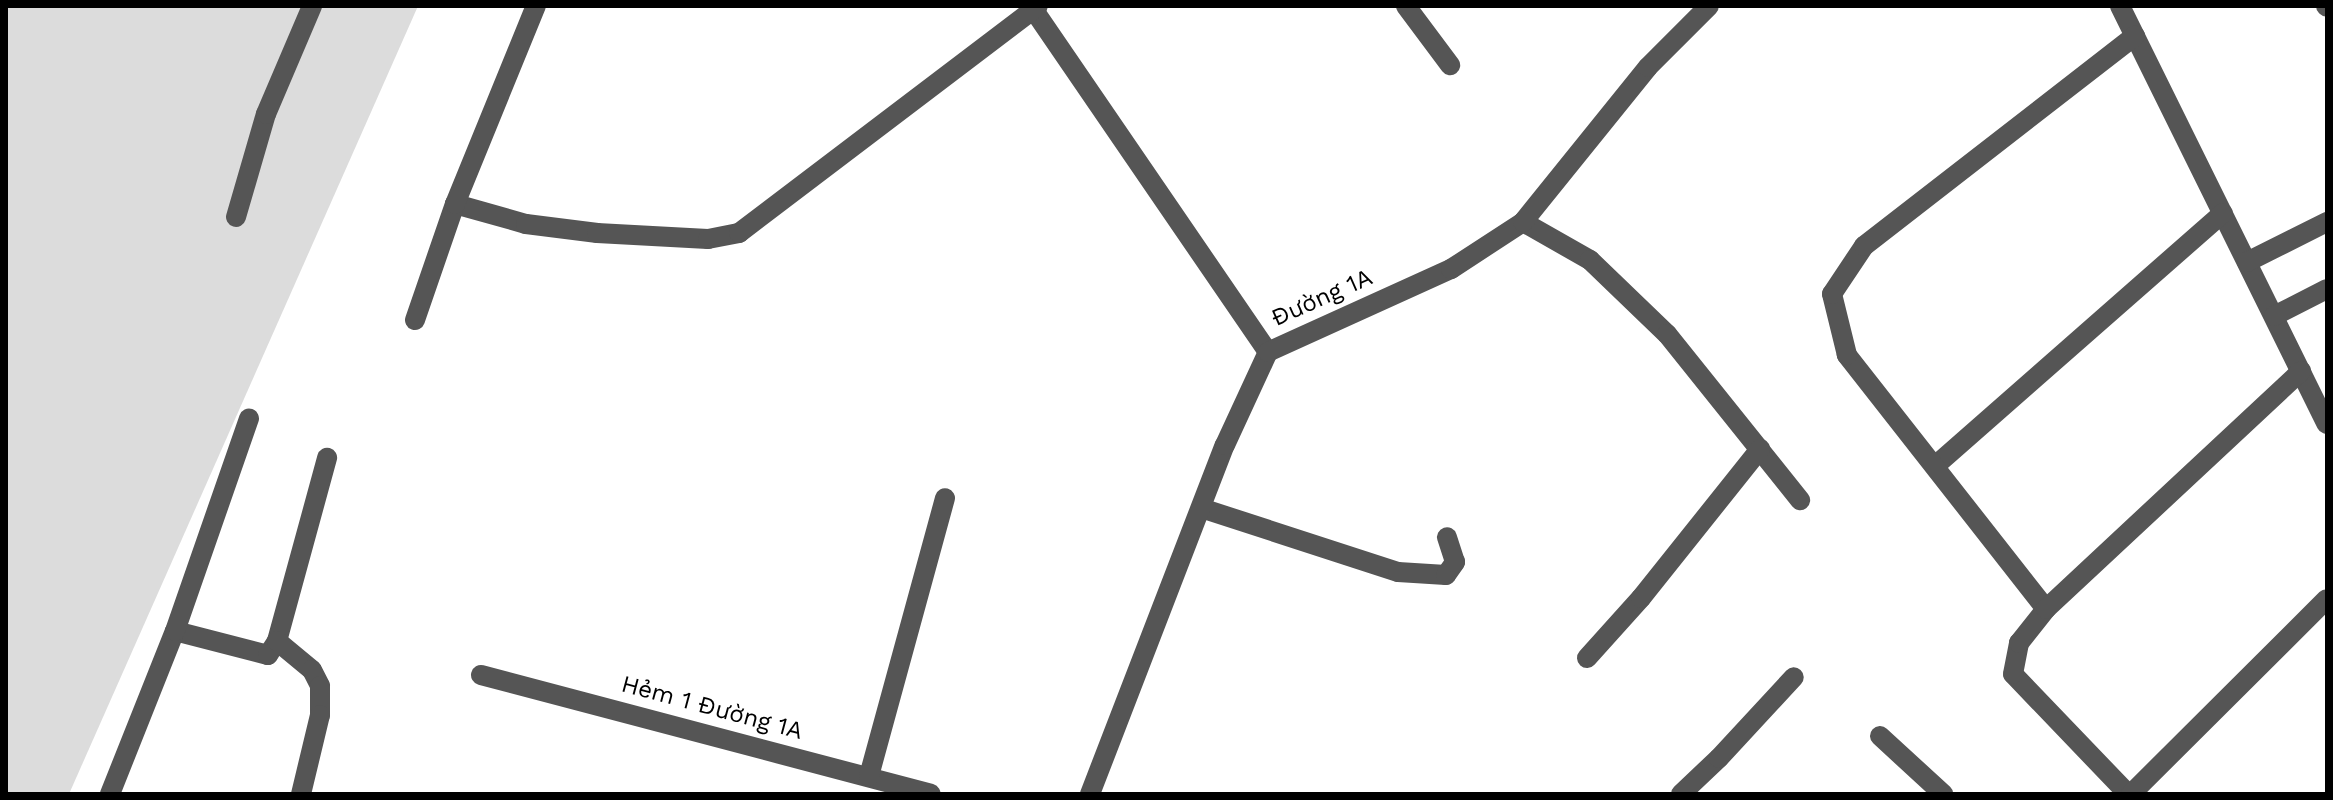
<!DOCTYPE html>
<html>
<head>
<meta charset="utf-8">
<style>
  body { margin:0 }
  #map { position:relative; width:2333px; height:800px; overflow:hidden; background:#fff; font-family:"Work Sans",sans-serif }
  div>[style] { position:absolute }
  .green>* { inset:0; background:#dcdcdc }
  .minor>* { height:20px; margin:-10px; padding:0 10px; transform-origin:10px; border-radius:10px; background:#555 }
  span { translate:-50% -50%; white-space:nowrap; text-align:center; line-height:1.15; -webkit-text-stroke:6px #fff; paint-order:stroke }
  .street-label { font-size:24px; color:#000 }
  .frame { position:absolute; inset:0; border:8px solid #000; pointer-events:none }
</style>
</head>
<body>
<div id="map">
  <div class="green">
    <i style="clip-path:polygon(6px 6px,418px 6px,69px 794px,6px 794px)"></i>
  </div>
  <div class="minor">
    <i style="left:1031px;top:6px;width:419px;rotate:55.6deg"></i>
    <i style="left:1406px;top:6px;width:74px;rotate:53.3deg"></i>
    <i style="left:2120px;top:6px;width:466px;rotate:63.7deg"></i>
    <i style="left:2326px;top:6px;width:1px;rotate:45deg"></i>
    <i style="left:455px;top:204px;width:74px;rotate:15.7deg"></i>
    <i style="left:526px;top:224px;width:72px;rotate:7.2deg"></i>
    <i style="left:597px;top:233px;width:111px;rotate:3.1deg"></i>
    <i style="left:708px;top:239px;width:32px;rotate:-11deg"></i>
    <i style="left:739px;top:233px;width:375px;rotate:-37.2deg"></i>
    <i style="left:236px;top:217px;width:107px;rotate:-73.8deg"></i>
    <i style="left:266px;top:114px;width:117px;rotate:-66.9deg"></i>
    <i style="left:1523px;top:222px;width:77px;rotate:29.6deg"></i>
    <i style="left:1590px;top:260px;width:107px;rotate:43.9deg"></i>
    <i style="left:1667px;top:334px;width:213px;rotate:51.3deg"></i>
    <i style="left:2247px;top:262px;width:89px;rotate:-26.6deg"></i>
    <i style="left:2274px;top:316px;width:59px;rotate:-27deg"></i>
    <i style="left:415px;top:320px;width:123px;rotate:-71deg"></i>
    <i style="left:455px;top:204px;width:214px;rotate:-67.8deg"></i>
    <i style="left:1935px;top:466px;width:383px;rotate:-41.3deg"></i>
    <i style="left:1201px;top:508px;width:207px;rotate:18deg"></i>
    <i style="left:1398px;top:572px;width:48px;rotate:3.6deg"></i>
    <i style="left:1446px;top:575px;width:16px;rotate:-55deg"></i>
    <i style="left:1455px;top:562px;width:26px;rotate:-108deg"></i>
    <i style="left:2046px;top:609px;width:323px;rotate:-128.1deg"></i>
    <i style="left:1847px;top:355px;width:63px;rotate:-103.8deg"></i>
    <i style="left:1832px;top:294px;width:58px;rotate:-56.3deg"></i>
    <i style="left:1864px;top:246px;width:343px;rotate:-37.8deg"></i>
    <i style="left:175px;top:631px;width:96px;rotate:14.5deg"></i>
    <i style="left:268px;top:655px;width:17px;rotate:-57deg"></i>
    <i style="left:277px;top:641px;width:190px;rotate:-74.7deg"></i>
    <i style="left:277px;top:641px;width:45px;rotate:39.6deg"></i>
    <i style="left:312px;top:670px;width:18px;rotate:63deg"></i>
    <i style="left:320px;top:686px;width:29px;rotate:90deg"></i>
    <i style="left:320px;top:715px;width:81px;rotate:103.5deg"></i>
    <i style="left:1587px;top:658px;width:81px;rotate:-48deg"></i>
    <i style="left:1641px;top:598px;width:191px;rotate:-51.4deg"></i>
    <i style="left:481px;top:675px;width:465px;rotate:14.8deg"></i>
    <i style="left:1880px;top:736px;width:86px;rotate:42.6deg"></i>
    <i style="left:869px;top:776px;width:288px;rotate:-74.7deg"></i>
    <i style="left:110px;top:794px;width:175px;rotate:-68.3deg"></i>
    <i style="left:175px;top:631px;width:225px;rotate:-70.8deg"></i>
    <i style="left:1090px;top:794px;width:374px;rotate:-68.9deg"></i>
    <i style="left:1225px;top:445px;width:102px;rotate:-65.2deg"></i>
    <i style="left:1268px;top:352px;width:201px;rotate:-24.4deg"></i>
    <i style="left:1451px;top:269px;width:86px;rotate:-33.1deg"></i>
    <i style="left:1523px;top:222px;width:199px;rotate:-51.1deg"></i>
    <i style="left:1648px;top:67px;width:86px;rotate:-45deg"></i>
    <i style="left:1681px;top:794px;width:52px;rotate:-43.5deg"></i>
    <i style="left:1719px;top:758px;width:110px;rotate:-47.2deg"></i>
    <i style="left:2128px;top:794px;width:166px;rotate:-133.8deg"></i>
    <i style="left:2013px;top:674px;width:32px;rotate:-79deg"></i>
    <i style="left:2019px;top:643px;width:43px;rotate:-51.5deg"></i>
    <i style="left:2046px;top:609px;width:349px;rotate:-43deg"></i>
    <i style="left:2131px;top:794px;width:276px;rotate:-44.9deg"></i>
  </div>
  <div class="street-label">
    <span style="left:1322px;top:298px;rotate:-24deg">Đường 1A</span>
    <span style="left:712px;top:708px;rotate:15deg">Hẻm 1 Đường 1A</span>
  </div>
  <div class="frame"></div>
</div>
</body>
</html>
